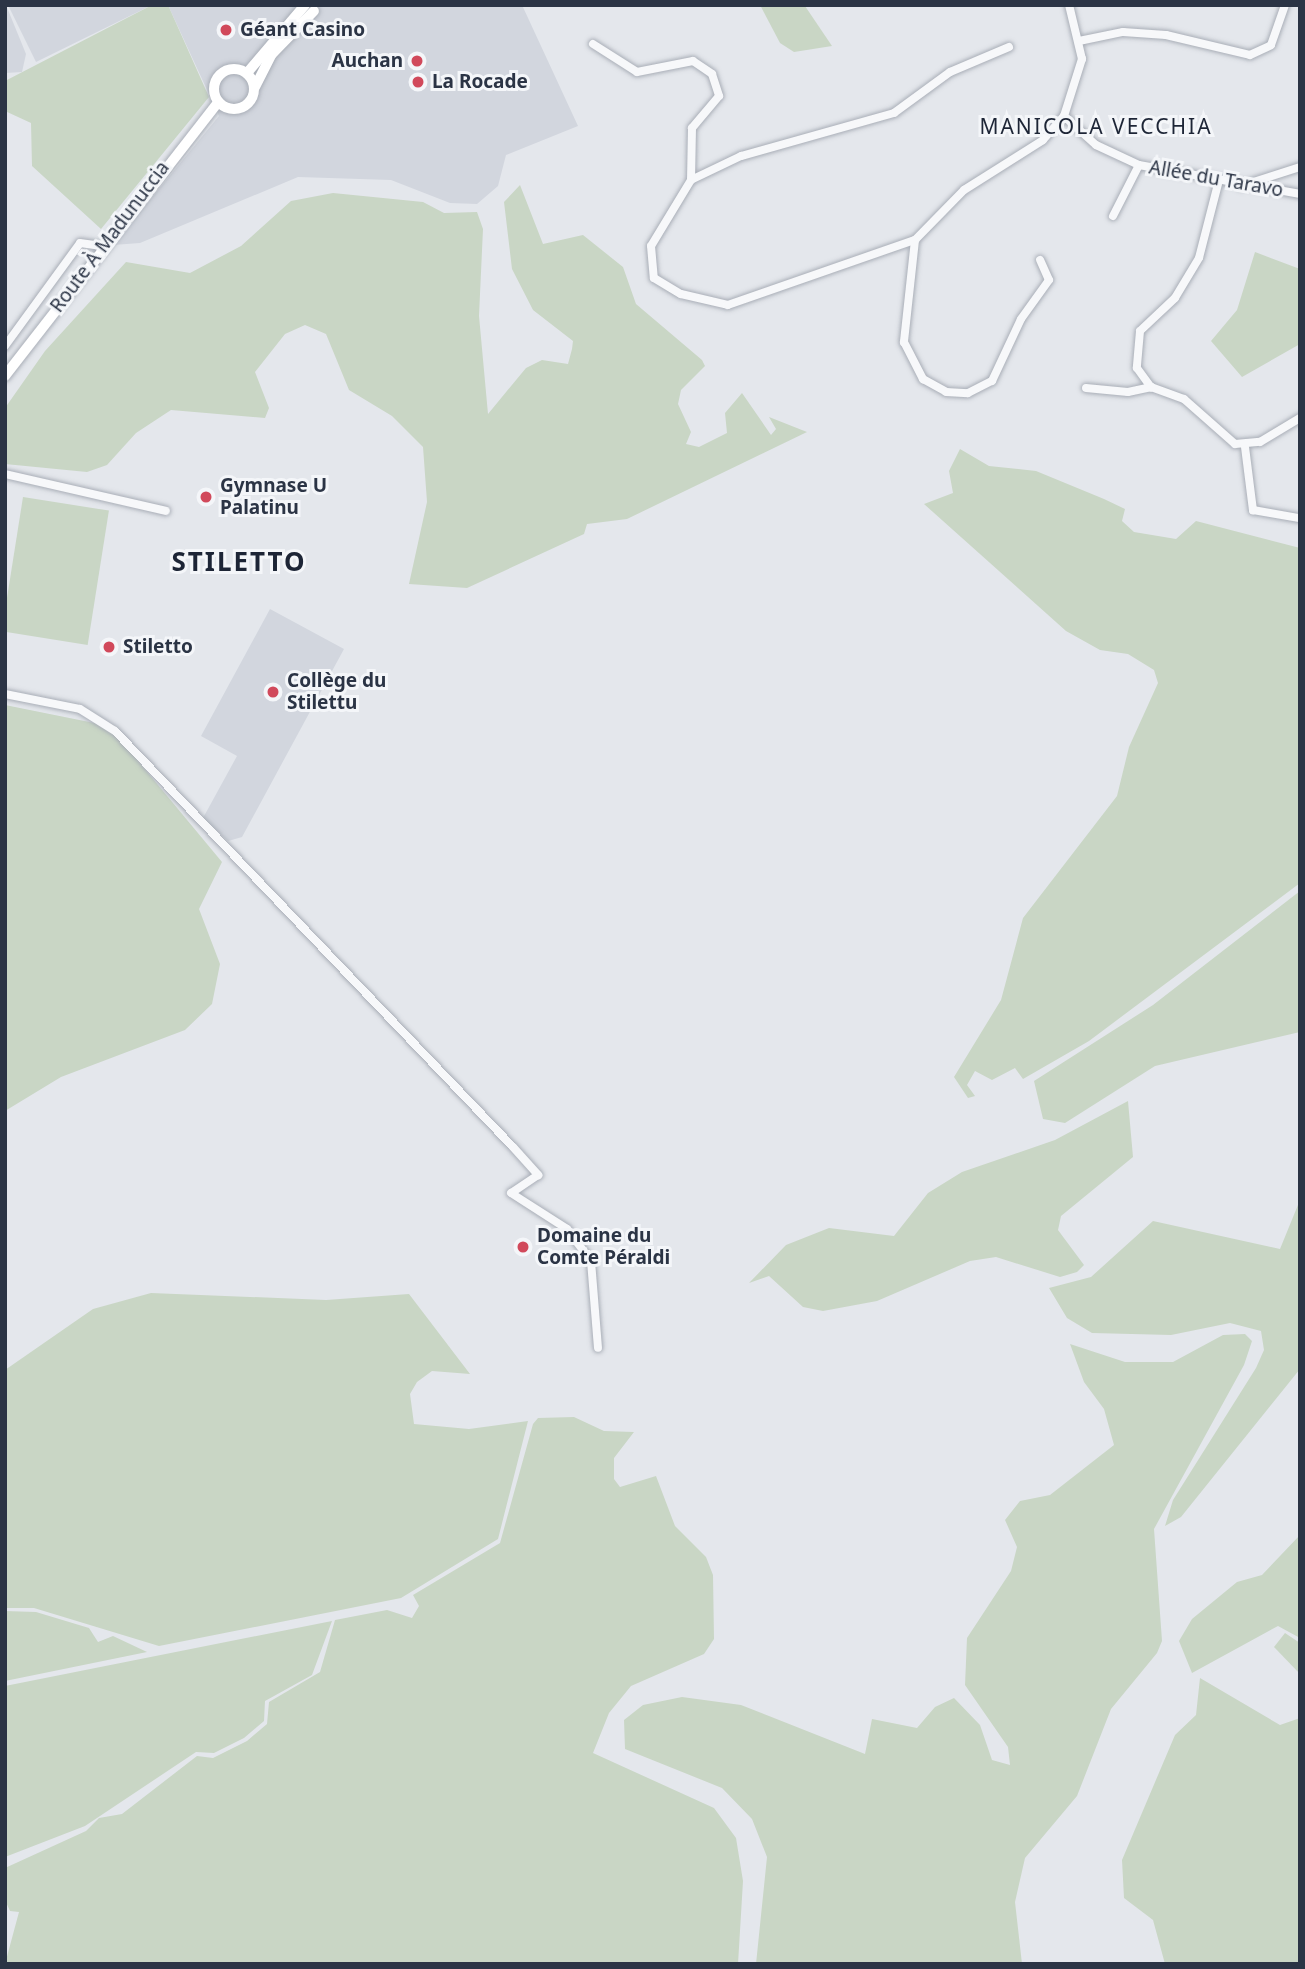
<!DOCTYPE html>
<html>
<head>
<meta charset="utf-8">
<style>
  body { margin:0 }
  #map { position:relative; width:1305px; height:1969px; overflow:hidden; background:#e4e7ec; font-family:"Noto Sans",sans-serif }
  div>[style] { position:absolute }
  .built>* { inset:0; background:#d2d6de }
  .green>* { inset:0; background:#c9d6c5; transform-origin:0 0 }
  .roads { filter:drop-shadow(0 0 2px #a9aeb7) drop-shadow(0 0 2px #a9aeb7) }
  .street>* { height:8px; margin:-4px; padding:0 4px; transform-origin:4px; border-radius:4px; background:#f7f8fa }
  .secondary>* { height:10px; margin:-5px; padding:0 5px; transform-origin:5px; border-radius:5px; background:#fff }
  .secondary>.ring { margin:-5px; padding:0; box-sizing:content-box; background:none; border:10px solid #fff; border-radius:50% }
  .dots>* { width:19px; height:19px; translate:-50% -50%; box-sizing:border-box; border:4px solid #f4f6f9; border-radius:50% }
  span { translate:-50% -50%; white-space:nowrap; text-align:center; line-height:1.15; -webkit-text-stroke:6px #f4f6f9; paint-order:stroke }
  .poi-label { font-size:19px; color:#2b3445; font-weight:700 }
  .left { translate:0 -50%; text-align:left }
  .right { translate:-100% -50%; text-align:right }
  .street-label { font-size:19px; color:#2b3445 }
  .neighbourhood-label { font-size:21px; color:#1d2536; letter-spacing:2px }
  .district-label { font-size:26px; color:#1d2536; font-weight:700; letter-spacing:2px }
  .frame { position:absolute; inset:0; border:7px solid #2b3445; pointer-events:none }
</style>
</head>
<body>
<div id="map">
  <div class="built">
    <i style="clip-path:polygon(6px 5px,26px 54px,22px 72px,5px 73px)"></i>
    <i style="clip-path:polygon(8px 5px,152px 5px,36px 62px)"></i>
    <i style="clip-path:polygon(168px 5px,522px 5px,578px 126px,506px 155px,498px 186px,477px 204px,450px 203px,391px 180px,298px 177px,140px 243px,113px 245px,219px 116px)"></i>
    <i style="clip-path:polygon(270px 609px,344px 649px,242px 837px,228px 841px,203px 818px,237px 756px,201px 736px)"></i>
  </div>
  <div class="green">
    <i style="clip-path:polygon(152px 5px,168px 5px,209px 97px,101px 229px,32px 166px,31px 123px,5px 111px,5px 81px)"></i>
    <i style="clip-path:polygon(760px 5px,805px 6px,832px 46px,794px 52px,780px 43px)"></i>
    <i style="clip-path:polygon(520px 185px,543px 244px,583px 235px,623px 267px,636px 304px,702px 360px,705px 366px,681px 390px,678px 404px,691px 432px,686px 444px,699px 447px,727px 433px,725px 413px,742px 393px,771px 435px,776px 429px,769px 417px,807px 432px,627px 519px,587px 524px,584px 534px,467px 588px,409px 584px,427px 502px,423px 447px,392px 416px,349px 390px,326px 334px,305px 325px,285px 334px,255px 372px,269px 408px,265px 418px,171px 410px,136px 433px,107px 465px,87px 472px,5px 464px,5px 408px,45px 351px,126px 262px,190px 273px,241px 246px,291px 201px,333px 193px,423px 202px,444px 213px,477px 212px,483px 229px,479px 316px,488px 414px,526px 368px,542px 360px,568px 364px,572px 349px,573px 341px,533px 310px,512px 269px,504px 202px)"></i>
    <i style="clip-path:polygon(1255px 252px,1300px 269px,1300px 344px,1242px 377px,1211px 341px,1237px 310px)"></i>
    <i style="clip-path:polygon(960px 449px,989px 466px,1036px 471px,1104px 499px,1125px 509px,1122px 521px,1134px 532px,1176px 539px,1196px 521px,1300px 548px,1300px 883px,1089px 1041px,1023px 1079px,1015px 1068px,992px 1080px,975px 1071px,967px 1085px,975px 1096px,968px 1098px,954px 1077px,1001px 1000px,1023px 918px,1117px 796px,1129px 747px,1158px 683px,1154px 670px,1128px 654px,1100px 650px,1066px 631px,924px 504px,953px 493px,949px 471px)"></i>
    <i style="left:23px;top:497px;width:87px;height:136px;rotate:9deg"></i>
    <i style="clip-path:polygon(5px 705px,109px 726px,222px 862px,199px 909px,220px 964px,212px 1004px,185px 1030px,61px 1077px,5px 1111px)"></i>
    <i style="clip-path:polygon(1300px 891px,1300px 1032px,1155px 1066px,1065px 1123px,1043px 1119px,1034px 1081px,1153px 1005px)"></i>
    <i style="clip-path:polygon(1128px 1101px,1133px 1157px,1061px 1216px,1058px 1230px,1084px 1265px,1077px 1272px,1060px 1277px,996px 1257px,970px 1261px,877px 1301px,823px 1311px,803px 1307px,769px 1276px,749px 1283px,786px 1245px,829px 1228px,894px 1236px,928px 1193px,962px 1172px,1055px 1140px)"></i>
    <i style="clip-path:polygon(1300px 1200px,1300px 1369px,1181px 1517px,1165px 1526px,1173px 1500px,1256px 1368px,1264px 1350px,1261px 1331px,1230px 1323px,1171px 1335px,1092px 1333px,1067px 1318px,1049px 1288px,1091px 1277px,1153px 1221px,1280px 1249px)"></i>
    <i style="clip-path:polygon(151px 1293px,326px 1300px,409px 1294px,470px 1374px,432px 1371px,417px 1382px,410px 1394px,414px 1424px,469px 1429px,528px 1421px,498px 1539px,401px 1598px,159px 1646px,34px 1608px,5px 1608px,5px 1370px,93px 1309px)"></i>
    <i style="clip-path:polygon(1245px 1334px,1252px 1341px,1244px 1365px,1154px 1529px,1162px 1641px,1157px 1653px,1111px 1709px,1077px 1796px,1025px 1858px,1015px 1902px,1022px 1964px,756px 1964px,767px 1857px,752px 1819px,722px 1788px,625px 1749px,624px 1720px,643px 1705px,682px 1697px,741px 1705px,865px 1754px,872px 1719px,917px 1728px,935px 1707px,954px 1698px,980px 1725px,992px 1760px,1010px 1765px,1008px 1747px,965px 1685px,967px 1638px,1011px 1571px,1017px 1547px,1005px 1520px,1020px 1501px,1050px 1495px,1114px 1445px,1104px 1409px,1084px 1382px,1070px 1344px,1125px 1362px,1173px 1362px,1223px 1335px)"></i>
    <i style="clip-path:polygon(574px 1417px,604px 1431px,634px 1432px,614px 1458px,614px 1479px,620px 1487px,656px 1476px,675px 1526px,706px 1557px,713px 1575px,714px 1639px,704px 1654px,631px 1686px,609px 1713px,593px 1753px,714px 1808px,736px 1838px,743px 1881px,738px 1964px,5px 1964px,19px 1912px,10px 1911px,5px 1900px,5px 1868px,86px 1831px,99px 1818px,122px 1814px,197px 1756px,213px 1758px,247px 1741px,267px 1724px,269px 1702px,320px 1672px,335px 1620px,387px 1610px,412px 1618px,419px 1606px,413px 1595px,500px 1543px,533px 1424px,538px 1418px)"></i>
    <i style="clip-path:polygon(1300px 1535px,1300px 1638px,1278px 1626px,1192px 1673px,1179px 1641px,1192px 1619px,1237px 1582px,1262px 1575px)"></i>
    <i style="clip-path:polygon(5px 1611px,36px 1612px,89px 1628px,98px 1642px,113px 1636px,147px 1652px,5px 1681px)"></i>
    <i style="clip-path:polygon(332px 1621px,312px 1675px,265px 1701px,264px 1721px,244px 1738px,214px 1753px,196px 1752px,85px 1826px,5px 1857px,5px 1686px)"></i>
    <i style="clip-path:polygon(1285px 1633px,1300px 1643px,1300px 1674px,1274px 1647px)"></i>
    <i style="clip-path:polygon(1200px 1678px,1280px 1725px,1300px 1718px,1300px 1964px,1165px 1964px,1153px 1920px,1124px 1898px,1122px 1860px,1175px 1735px,1196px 1715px)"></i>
  </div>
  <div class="roads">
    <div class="street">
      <i style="left:1079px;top:41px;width:45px;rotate:-11.6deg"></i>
      <i style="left:1123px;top:32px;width:43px;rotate:4deg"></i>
      <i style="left:1166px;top:35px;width:86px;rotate:13.4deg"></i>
      <i style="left:1250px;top:55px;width:23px;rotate:-25deg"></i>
      <i style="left:1271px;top:45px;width:42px;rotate:-70.7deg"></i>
      <i style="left:593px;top:44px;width:52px;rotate:32.5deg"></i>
      <i style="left:637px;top:72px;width:57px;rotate:-11.1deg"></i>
      <i style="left:693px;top:61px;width:23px;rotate:34deg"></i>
      <i style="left:712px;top:74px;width:23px;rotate:72deg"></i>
      <i style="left:719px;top:96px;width:42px;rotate:130.2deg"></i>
      <i style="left:692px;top:128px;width:52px;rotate:91.1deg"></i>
      <i style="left:1009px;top:47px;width:64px;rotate:157deg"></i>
      <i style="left:950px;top:72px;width:69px;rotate:143.8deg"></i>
      <i style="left:894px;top:113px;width:159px;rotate:164.3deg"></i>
      <i style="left:741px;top:156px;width:55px;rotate:154.4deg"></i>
      <i style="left:691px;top:180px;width:77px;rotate:121.2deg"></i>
      <i style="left:651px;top:246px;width:32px;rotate:85deg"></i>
      <i style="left:654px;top:278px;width:31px;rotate:31deg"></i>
      <i style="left:681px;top:294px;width:48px;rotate:13.2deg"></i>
      <i style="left:728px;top:305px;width:198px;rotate:-19.2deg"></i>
      <i style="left:915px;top:240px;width:70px;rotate:-45.6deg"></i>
      <i style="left:964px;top:190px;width:93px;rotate:-32.3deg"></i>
      <i style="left:1043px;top:140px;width:32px;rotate:-49deg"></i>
      <i style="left:1064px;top:116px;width:60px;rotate:-72.5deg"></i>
      <i style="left:1082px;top:59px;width:56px;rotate:-103.5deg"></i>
      <i style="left:1064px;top:116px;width:43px;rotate:42.2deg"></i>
      <i style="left:1096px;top:145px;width:47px;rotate:24.9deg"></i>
      <i style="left:1139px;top:165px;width:164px;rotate:10.2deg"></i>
      <i style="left:1218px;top:184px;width:76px;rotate:104.4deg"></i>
      <i style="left:1199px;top:258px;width:47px;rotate:121deg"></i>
      <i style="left:1175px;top:298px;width:48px;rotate:136.7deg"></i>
      <i style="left:1140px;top:331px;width:37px;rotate:95deg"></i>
      <i style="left:1137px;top:368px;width:24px;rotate:54deg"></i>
      <i style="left:1151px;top:387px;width:35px;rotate:20deg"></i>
      <i style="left:1184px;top:399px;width:68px;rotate:41.4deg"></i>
      <i style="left:1235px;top:444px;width:25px;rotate:-5deg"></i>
      <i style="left:1260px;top:442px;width:47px;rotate:-31deg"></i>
      <i style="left:1241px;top:186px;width:62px;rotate:-17.9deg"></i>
      <i style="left:1113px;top:216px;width:57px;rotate:-63deg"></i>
      <i style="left:915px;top:240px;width:103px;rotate:96.2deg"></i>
      <i style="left:904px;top:342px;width:42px;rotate:62.8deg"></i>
      <i style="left:923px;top:379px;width:26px;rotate:29deg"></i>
      <i style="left:946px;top:392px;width:22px;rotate:3deg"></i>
      <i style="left:968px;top:393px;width:27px;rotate:-27deg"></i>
      <i style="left:992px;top:381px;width:68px;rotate:-64.9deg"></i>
      <i style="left:1021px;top:319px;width:48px;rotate:-54.3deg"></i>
      <i style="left:1049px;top:280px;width:22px;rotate:-114deg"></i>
      <i style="left:5px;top:346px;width:127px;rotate:-53.9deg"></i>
      <i style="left:80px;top:243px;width:22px;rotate:8deg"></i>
      <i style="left:1086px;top:388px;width:42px;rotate:5.4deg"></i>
      <i style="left:1128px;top:392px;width:24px;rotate:-12deg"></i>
      <i style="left:1245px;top:447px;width:64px;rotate:82.8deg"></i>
      <i style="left:1253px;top:510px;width:47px;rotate:9.9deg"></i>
      <i style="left:5px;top:474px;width:165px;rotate:12.9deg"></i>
      <i style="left:5px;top:694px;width:76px;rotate:11.3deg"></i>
      <i style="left:80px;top:709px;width:41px;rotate:32.2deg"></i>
      <i style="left:115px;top:731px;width:576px;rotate:46.27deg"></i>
      <i style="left:513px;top:1147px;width:38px;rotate:48deg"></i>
      <i style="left:538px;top:1175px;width:32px;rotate:146deg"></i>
      <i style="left:511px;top:1193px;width:67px;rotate:32.7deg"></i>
      <i style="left:567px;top:1229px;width:40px;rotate:53deg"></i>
      <i style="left:591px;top:1261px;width:87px;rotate:85.4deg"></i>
    </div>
    <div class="secondary">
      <i class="ring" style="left:214px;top:69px;width:30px;height:30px"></i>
      <i style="left:247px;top:73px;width:89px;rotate:-49.5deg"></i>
      <i style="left:255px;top:87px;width:37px;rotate:-63deg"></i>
      <i style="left:272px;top:54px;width:60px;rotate:-45.7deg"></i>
      <i style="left:5px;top:376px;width:347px;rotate:-52.1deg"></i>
    </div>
  </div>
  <div class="dots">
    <i style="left:226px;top:30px;background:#d1495b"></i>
    <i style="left:417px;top:61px;background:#d1495b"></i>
    <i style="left:418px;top:82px;background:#d1495b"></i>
    <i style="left:206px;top:497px;background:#d1495b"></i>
    <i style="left:109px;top:647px;background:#d1495b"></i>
    <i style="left:273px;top:692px;background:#d1495b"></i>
    <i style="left:523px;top:1247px;background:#d1495b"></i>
  </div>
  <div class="poi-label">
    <span class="left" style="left:240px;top:30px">Géant Casino</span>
    <span class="right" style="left:403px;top:61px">Auchan</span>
    <span class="left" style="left:432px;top:82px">La Rocade</span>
    <span class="left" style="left:220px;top:497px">Gymnase U<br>Palatinu</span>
    <span class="left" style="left:123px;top:647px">Stiletto</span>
    <span class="left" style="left:287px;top:692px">Collège du<br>Stilettu</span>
    <span class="left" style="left:537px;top:1247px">Domaine du<br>Comte Péraldi</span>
  </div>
  <div class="street-label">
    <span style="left:1216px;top:179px;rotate:10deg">Allée du Taravo</span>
    <span style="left:110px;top:237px;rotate:-53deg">Route À Madunuccia</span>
  </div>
  <div class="neighbourhood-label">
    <span style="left:1096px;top:126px">MANICOLA VECCHIA</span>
  </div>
  <div class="district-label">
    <span style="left:239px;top:562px">STILETTO</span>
  </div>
  <div class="frame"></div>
</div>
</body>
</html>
